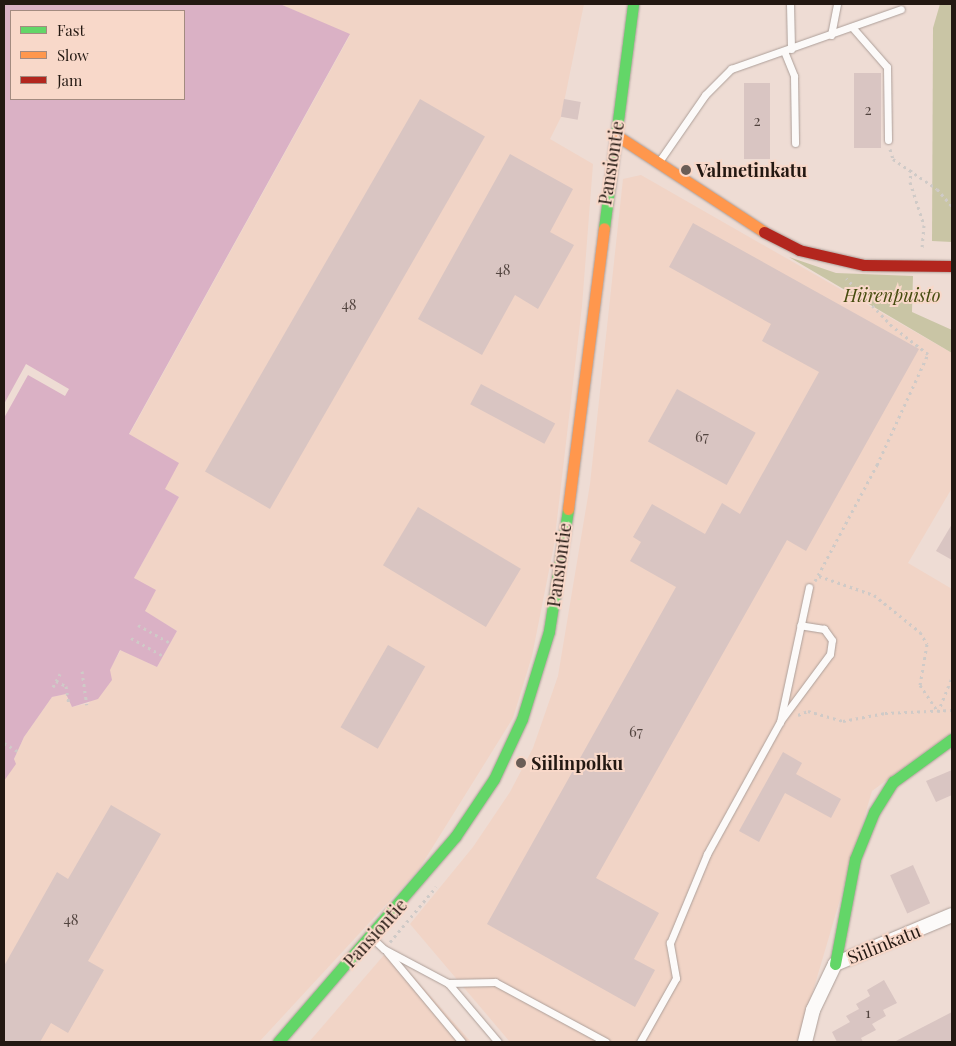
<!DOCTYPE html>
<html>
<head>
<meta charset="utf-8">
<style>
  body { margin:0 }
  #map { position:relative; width:956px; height:1046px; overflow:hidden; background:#eedcd4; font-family:"Playfair Display",serif }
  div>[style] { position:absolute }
  .built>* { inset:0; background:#f1d4c6 }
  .green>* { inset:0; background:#c9c5a5 }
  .water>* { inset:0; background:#dab1c5 }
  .pier>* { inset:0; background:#eedcd4 }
  .building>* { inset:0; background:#d9c5c2; transform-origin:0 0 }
  .path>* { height:3px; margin-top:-1.5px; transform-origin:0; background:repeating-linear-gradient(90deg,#cfcac7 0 2.5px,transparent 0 6.5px) }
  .roads { filter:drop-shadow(0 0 1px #ad9f99) drop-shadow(0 0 1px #ad9f99) }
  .lane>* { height:7px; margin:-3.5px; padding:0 3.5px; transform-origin:3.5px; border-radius:3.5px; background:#fcfaf9 }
  .street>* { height:14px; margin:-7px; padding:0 7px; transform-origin:7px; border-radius:7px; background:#fcfaf9 }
  .fast>* { height:11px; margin:-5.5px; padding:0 5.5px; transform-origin:5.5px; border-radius:5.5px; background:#63d668 }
  .slow>* { height:11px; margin:-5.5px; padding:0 5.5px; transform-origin:5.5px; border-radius:5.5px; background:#ff974d }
  .jam>* { height:11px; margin:-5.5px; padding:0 5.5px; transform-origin:5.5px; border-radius:5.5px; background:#b3261e }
  .dots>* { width:14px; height:14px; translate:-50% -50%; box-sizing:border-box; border:2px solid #f8d8c9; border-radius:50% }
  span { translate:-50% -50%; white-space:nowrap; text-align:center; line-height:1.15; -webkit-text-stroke:4px #f8d8c9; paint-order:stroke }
  .number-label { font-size:15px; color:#52443f }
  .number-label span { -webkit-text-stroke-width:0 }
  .street-label { font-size:18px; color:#231812 }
  .poi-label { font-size:18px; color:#231812; font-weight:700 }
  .left { translate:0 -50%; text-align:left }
  .park-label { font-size:18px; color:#464c0f; font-style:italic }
  .frame { position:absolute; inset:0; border:5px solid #231812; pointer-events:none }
  .legend { position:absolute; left:10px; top:10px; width:175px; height:90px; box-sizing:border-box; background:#f8d8c9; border:1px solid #a38b80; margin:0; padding:6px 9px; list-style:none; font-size:15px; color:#231812 }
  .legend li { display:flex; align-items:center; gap:10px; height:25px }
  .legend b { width:25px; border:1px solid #a38b80 }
</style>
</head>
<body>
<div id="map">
  <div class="built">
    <i style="clip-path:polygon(280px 4px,584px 4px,561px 117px,550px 139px,593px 164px,582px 306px,554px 545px,532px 656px,513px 718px,419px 869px,259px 1042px,4px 1042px,4px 781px,24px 737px,52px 697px,66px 694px,72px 707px,89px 703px,121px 650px,157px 667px,177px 631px,144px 611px,134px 578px,179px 497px,164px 489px,129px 435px,350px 35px)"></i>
    <i style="clip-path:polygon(641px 175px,952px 353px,952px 488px,908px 563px,952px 589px,952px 732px,872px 791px,798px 1042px,510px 1042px,410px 924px,473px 847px,510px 792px,533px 748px,558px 676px,590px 484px,623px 179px)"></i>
    <i style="clip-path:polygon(384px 955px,411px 974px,471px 1042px,309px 1042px)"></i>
  </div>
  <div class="green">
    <i style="clip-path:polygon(940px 4px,952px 4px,952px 242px,932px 241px,933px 28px)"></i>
    <i style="clip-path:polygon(789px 257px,836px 273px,913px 276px,912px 312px,952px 330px,952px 353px)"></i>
  </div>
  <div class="water">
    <i style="clip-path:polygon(evenodd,4px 4px,280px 4px,350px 34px,129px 434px,179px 463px,165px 489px,179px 497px,134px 578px,156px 590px,145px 611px,177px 631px,157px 667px,120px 650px,110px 670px,112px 680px,98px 699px,72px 707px,66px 694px,52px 697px,24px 737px,14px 759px,16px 764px,4px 781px,4px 4px,11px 11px,184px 11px,184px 99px,11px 99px,11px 11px)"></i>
  </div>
  <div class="pier">
    <i style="clip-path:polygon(26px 364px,69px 389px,65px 396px,28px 375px,4px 418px,4px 404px)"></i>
  </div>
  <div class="building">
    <i style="left:854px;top:73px;width:27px;height:75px"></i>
    <i style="left:744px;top:83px;width:26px;height:76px"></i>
    <i style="left:420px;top:99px;width:75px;height:430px;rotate:30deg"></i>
    <i style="left:564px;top:99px;width:17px;height:18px;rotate:10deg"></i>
    <i style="clip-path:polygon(510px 154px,573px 189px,550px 232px,574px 245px,538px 309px,515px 295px,482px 355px,418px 319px)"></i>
    <i style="clip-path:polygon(693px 223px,919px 349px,806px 551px,787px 540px,596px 878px,659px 913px,634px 959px,655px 970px,635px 1007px,487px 924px,676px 587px,630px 561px,641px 542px,633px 537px,652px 504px,705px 534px,722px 503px,740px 514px,819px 372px,762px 341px,771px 324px,669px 267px)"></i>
    <i style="left:481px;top:384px;width:84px;height:23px;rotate:28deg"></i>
    <i style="left:677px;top:389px;width:90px;height:60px;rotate:29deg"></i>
    <i style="left:418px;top:507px;width:120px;height:68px;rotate:31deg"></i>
    <i style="clip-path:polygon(952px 524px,952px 560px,936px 551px)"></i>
    <i style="left:388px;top:645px;width:43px;height:95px;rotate:30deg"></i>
    <i style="clip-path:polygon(783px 752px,802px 763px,796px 774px,841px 799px,831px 818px,785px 793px,759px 842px,739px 831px)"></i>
    <i style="clip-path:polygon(952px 770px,952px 795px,936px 802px,926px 781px)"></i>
    <i style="clip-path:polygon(111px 805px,161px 834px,88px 961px,104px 970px,68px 1033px,51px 1023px,40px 1042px,4px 1042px,4px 966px,57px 872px,68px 879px)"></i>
    <i style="left:913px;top:865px;width:42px;height:25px;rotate:66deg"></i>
    <i style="clip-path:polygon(884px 980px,897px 1003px,883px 1010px,886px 1016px,872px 1024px,876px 1030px,861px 1038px,863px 1042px,837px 1042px,832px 1032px,850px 1022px,846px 1016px,859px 1009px,856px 1004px,870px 996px,867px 990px)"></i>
    <i style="clip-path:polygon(952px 1012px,952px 1042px,894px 1042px)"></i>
  </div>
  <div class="path">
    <i style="left:890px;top:149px;width:10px;rotate:73deg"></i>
    <i style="left:893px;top:159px;width:53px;rotate:34.3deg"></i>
    <i style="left:937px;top:189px;width:23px;rotate:49deg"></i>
    <i style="left:911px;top:169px;width:13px;rotate:94deg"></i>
    <i style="left:910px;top:182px;width:45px;rotate:72deg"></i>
    <i style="left:924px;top:225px;width:25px;rotate:95deg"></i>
    <i style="left:819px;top:576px;width:58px;rotate:19.1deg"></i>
    <i style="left:874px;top:595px;width:59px;rotate:38.8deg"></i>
    <i style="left:920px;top:632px;width:14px;rotate:60deg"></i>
    <i style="left:927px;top:644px;width:42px;rotate:99.7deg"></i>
    <i style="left:920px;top:685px;width:32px;rotate:56deg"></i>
    <i style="left:815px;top:581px;width:132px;rotate:-61.9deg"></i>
    <i style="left:877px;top:465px;width:122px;rotate:-65.3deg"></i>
    <i style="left:928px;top:354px;width:46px;rotate:-142.1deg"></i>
    <i style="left:892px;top:326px;width:66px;rotate:-133.8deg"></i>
    <i style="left:138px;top:625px;width:37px;rotate:29deg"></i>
    <i style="left:131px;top:638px;width:37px;rotate:29deg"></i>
    <i style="left:82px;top:671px;width:34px;rotate:82deg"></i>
    <i style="left:56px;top:681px;width:11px;rotate:27deg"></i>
    <i style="left:66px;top:686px;width:19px;rotate:81deg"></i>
    <i style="left:53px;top:687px;width:15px;rotate:-62deg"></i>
    <i style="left:938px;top:712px;width:37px;rotate:-68deg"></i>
    <i style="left:798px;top:715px;width:11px;rotate:-22deg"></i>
    <i style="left:808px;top:711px;width:36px;rotate:16deg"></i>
    <i style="left:843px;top:721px;width:43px;rotate:-10.8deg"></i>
    <i style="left:885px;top:713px;width:67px;rotate:-2.6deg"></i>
    <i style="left:4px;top:743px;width:17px;rotate:31deg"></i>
    <i style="left:390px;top:942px;width:72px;rotate:-50.1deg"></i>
  </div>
  <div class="roads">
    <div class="lane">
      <i style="left:790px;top:4px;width:45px;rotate:88.7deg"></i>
      <i style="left:852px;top:27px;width:53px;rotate:48.8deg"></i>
      <i style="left:887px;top:67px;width:73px;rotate:89.2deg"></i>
      <i style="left:831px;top:35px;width:32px;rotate:-79deg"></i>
      <i style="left:784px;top:51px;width:27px;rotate:68deg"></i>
      <i style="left:794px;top:76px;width:67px;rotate:89.1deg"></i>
      <i style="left:658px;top:163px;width:83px;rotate:-55.3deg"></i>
      <i style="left:705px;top:95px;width:37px;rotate:-45deg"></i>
      <i style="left:731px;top:69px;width:180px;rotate:-19.4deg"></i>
      <i style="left:781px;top:720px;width:82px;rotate:-53.4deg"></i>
      <i style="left:830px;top:654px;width:14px;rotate:-82deg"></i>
      <i style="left:832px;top:640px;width:14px;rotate:-126deg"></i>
      <i style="left:824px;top:629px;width:24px;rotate:-171deg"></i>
      <i style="left:371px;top:937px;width:18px;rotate:43deg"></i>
      <i style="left:384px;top:949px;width:72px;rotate:28deg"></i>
      <i style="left:448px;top:983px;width:77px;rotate:49.7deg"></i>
      <i style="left:387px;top:952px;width:117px;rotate:50.2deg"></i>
      <i style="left:448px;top:983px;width:47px;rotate:-1.2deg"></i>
      <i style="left:495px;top:982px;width:126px;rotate:28.4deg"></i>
      <i style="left:640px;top:1042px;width:73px;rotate:-60.6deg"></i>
      <i style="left:676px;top:978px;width:36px;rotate:-100deg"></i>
      <i style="left:670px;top:943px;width:96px;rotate:-67.4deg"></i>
      <i style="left:707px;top:854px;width:151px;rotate:-61.1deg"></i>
      <i style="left:780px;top:722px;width:138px;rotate:-77.9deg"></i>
    </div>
    <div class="street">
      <i style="left:805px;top:1042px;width:33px;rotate:-76deg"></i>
      <i style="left:813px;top:1010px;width:51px;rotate:-64.4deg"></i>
      <i style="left:835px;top:964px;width:127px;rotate:-22.7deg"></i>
    </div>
    <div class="fast">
      <i style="left:604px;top:228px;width:226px;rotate:-82.6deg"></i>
      <i style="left:835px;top:964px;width:107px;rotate:-79.2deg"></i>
      <i style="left:855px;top:859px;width:51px;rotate:-68deg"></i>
      <i style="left:874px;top:812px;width:36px;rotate:-58deg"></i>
      <i style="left:893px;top:782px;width:73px;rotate:-36.1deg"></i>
      <i style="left:278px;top:1042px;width:271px;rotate:-49.2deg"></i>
      <i style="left:455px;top:837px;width:70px;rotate:-56.1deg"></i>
      <i style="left:494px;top:779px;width:66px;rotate:-65deg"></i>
      <i style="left:522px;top:719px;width:92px;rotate:-72.9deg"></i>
      <i style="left:549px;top:631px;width:123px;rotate:-81.1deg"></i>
    </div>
    <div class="slow">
      <i style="left:616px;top:135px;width:177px;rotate:33.2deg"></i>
      <i style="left:568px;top:509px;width:283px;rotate:-82.7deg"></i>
    </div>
    <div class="jam">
      <i style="left:764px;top:232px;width:39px;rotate:27deg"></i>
      <i style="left:799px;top:250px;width:67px;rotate:13deg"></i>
      <i style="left:864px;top:265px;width:88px;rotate:0.7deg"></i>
    </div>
  </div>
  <div class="dots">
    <i style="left:686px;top:170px;background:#6a5d56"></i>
    <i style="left:521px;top:763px;background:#6a5d56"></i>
  </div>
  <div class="number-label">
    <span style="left:868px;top:110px">2</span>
    <span style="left:757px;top:121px">2</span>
    <span style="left:503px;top:270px">48</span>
    <span style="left:349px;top:305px">48</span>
    <span style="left:702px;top:437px">67</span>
    <span style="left:636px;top:732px">67</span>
    <span style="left:71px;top:920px">48</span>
    <span style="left:868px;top:1013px">1</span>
  </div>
  <div class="street-label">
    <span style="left:611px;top:163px;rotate:-81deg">Pansiontie</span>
    <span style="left:559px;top:565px;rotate:-82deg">Pansiontie</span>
    <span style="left:375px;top:933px;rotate:-48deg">Pansiontie</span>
    <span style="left:884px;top:944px;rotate:-22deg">Siilinkatu</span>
  </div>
  <div class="poi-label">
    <span class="left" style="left:696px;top:170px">Valmetinkatu</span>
    <span class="left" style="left:531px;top:763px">Siilinpolku</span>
  </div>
  <div class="park-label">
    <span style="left:892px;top:295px">Hiirenpuisto</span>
  </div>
  <div class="frame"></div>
  <ul class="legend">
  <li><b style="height:6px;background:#63d668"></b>Fast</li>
  <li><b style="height:6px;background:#ff974d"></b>Slow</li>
  <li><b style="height:6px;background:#b3261e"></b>Jam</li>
  </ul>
</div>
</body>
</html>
